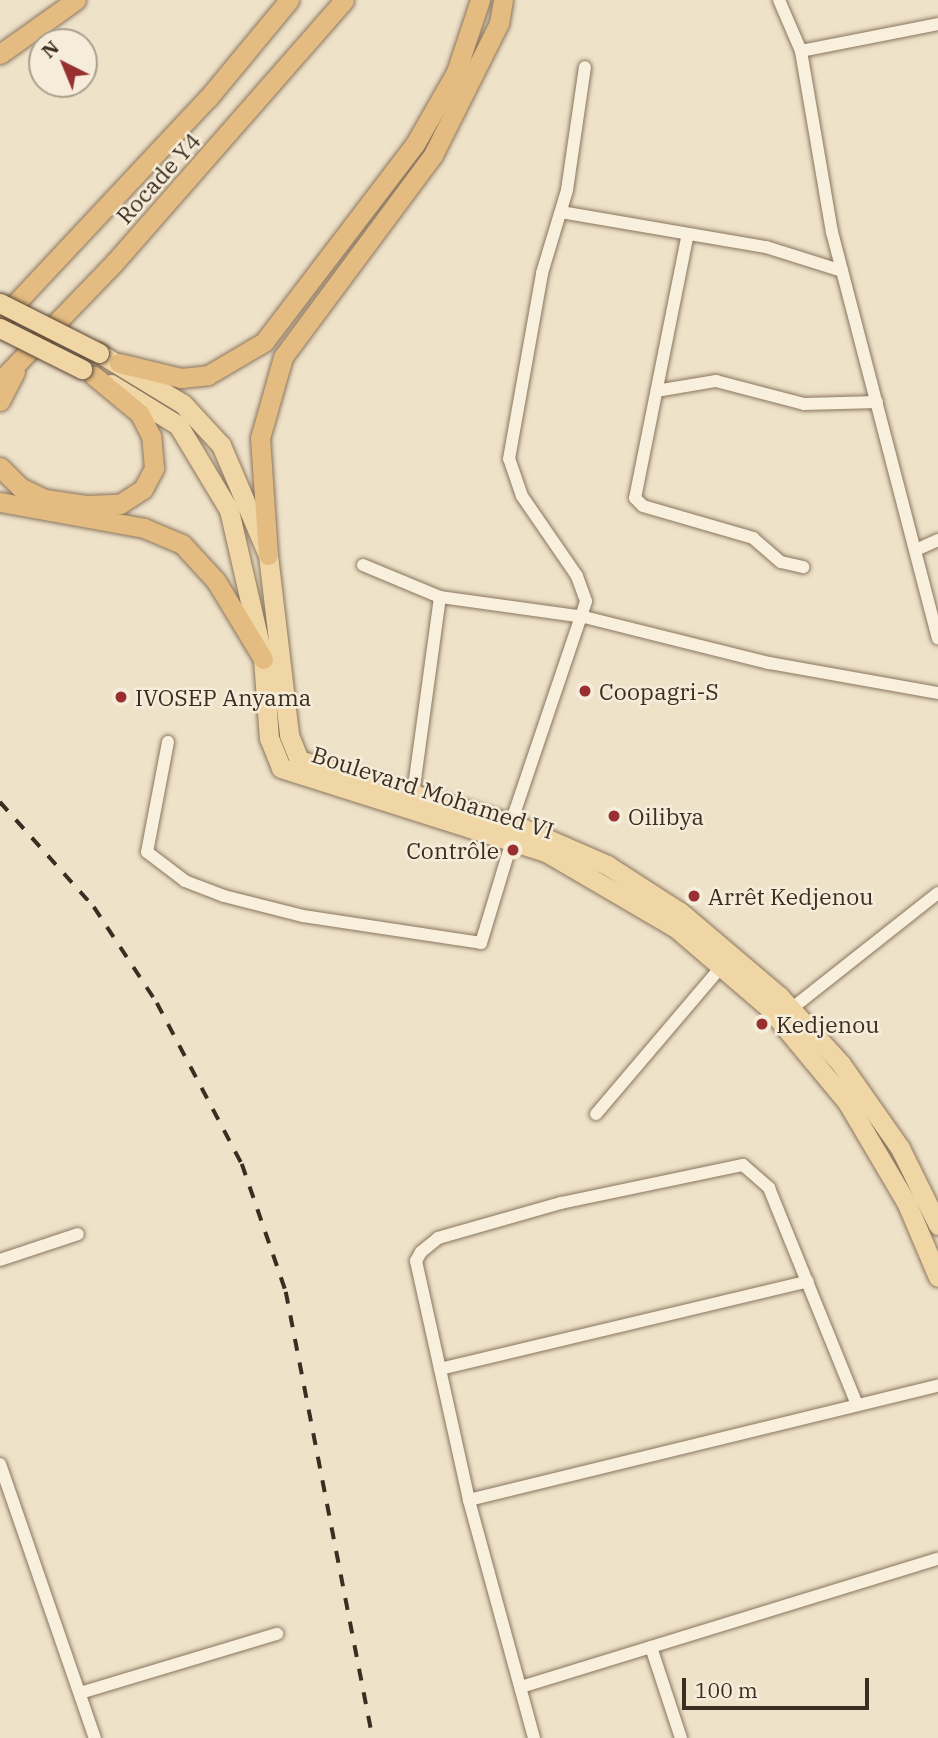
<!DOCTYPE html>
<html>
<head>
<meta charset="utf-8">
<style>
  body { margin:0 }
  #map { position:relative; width:938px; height:1738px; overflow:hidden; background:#eee2c9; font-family:"IBM Plex Serif",serif }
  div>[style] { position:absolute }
  .roads { filter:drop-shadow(0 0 2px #8a755e) drop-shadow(0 0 2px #8a755e) }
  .minor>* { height:12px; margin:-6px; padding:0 6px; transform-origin:6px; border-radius:6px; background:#f8f0dd }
  .primary>* { height:19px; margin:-9.5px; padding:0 9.5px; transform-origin:9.5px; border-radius:9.5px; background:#efd6a4 }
  .trunk>* { height:19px; margin:-9.5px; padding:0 9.5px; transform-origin:9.5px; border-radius:9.5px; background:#e4bc81 }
  .rail>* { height:3.5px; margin-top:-1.75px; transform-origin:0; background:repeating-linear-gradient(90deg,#3b2d21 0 12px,transparent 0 24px) }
  .bridges { filter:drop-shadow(0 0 2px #584332) drop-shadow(0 0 2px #584332) }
  .primary-bridge>* { height:19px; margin:-9.5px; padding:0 9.5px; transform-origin:9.5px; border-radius:9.5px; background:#efd6a4 }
  .dots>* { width:19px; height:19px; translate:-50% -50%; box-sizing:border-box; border:4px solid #f5edd9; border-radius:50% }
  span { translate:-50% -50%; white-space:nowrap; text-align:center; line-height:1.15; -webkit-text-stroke:5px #f5edd9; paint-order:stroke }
  .street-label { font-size:23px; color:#3b2d21 }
  .poi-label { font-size:23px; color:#3b2d21 }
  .left { translate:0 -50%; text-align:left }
  .right { translate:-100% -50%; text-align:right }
  .north { position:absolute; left:28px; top:28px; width:70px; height:70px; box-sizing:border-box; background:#f5edd9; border:2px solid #aba08f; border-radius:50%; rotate:317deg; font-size:19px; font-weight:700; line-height:28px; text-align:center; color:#3b2d21 }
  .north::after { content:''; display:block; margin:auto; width:24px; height:32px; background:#983032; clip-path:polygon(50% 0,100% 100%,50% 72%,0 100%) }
  .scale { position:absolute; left:682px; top:1678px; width:187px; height:32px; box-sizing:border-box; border:4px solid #3b2d21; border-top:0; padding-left:9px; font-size:21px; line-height:24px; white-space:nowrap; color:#3b2d21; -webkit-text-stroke:5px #f5edd9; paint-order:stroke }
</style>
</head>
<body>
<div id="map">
  <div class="roads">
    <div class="minor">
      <i style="left:779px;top:0;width:56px;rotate:66.7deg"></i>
      <i style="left:801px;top:51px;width:184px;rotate:80.3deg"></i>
      <i style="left:832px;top:232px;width:420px;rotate:75.4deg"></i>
      <i style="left:801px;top:51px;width:140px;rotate:-11.1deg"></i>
      <i style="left:561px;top:212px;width:208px;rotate:9.7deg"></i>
      <i style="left:766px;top:247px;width:80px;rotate:17.5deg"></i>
      <i style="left:687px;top:238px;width:265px;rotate:101.3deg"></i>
      <i style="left:635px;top:498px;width:11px;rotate:45deg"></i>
      <i style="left:643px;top:506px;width:115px;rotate:16.2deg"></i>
      <i style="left:753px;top:538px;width:37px;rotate:41deg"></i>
      <i style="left:781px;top:562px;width:23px;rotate:13deg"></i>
      <i style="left:662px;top:390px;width:55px;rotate:-9.5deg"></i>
      <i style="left:716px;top:381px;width:91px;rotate:14.6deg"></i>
      <i style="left:804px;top:404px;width:73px;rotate:-1.6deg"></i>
      <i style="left:918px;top:549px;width:22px;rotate:-24deg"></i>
      <i style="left:363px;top:565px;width:83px;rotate:22.6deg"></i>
      <i style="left:440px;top:597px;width:198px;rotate:97.8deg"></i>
      <i style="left:440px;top:597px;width:145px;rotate:7.9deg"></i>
      <i style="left:584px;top:617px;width:191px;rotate:14deg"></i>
      <i style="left:769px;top:663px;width:172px;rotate:10.1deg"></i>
      <i style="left:168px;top:742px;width:112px;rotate:100.8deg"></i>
      <i style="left:147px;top:852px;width:48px;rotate:37.3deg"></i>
      <i style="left:185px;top:881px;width:42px;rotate:21deg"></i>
      <i style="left:224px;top:896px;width:81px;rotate:14.2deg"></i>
      <i style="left:303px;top:916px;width:180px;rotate:8.6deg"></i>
      <i style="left:481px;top:943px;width:107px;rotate:-73.1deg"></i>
      <i style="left:511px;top:823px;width:234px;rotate:-71.3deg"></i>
      <i style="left:586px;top:601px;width:27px;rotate:-110deg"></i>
      <i style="left:577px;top:576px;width:97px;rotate:-124.5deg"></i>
      <i style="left:522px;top:496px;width:39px;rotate:-109deg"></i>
      <i style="left:509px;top:459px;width:189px;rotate:-79.9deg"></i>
      <i style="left:542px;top:273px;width:87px;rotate:-73.2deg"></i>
      <i style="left:567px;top:190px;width:124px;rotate:-81.7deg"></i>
      <i style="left:791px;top:1009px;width:187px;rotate:-38.3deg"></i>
      <i style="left:596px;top:1114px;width:194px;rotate:-49.6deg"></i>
      <i style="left:0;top:1260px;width:82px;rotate:-18.4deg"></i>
      <i style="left:440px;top:1369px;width:378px;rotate:-13.4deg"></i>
      <i style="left:0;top:1464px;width:290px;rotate:70.9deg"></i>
      <i style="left:469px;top:1500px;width:483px;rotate:-13.7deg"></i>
      <i style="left:651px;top:1647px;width:96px;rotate:71.8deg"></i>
      <i style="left:521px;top:1687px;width:436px;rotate:-17.1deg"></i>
      <i style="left:80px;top:1693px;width:206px;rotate:-16.7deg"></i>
      <i style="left:534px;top:1738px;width:247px;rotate:-105.3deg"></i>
      <i style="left:469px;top:1500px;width:245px;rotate:-102.5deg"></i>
      <i style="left:416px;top:1261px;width:10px;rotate:-61deg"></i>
      <i style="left:421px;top:1252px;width:22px;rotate:-39deg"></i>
      <i style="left:438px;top:1238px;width:128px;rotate:-15.9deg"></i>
      <i style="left:561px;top:1203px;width:186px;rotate:-11.8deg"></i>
      <i style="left:743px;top:1165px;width:35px;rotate:41deg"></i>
      <i style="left:769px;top:1188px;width:234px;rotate:67.9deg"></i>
    </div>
    <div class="primary">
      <i style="left:99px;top:353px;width:98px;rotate:31.3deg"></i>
      <i style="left:183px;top:404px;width:56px;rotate:47.2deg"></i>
      <i style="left:221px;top:445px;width:120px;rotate:66.9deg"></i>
      <i style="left:268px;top:555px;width:181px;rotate:83.3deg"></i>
      <i style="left:289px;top:735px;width:27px;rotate:68deg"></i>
      <i style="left:299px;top:760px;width:221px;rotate:16.6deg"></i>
      <i style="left:511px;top:823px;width:105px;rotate:23.6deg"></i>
      <i style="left:607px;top:865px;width:87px;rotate:32.8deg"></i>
      <i style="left:680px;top:912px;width:130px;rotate:40.3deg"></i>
      <i style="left:779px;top:996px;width:92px;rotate:47.6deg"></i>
      <i style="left:841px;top:1064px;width:103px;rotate:54.9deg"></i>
      <i style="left:900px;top:1148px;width:86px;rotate:63.7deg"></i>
      <i style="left:111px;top:384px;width:79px;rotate:31.5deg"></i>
      <i style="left:178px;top:425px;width:99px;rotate:59deg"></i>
      <i style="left:229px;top:510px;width:153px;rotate:77.1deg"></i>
      <i style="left:263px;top:659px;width:79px;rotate:85.7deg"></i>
      <i style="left:269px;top:738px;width:32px;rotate:68deg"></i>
      <i style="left:281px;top:768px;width:278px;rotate:17.6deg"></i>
      <i style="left:546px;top:852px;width:151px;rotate:30.3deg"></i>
      <i style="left:676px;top:928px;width:123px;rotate:40.7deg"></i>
      <i style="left:769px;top:1008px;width:122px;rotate:50.3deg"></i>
      <i style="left:847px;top:1102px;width:118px;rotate:59.5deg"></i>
      <i style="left:907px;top:1204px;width:79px;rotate:67deg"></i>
    </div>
    <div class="trunk">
      <i style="left:0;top:54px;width:93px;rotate:-35.4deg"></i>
      <i style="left:0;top:320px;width:304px;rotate:-46.9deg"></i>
      <i style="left:208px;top:98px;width:127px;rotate:-50.4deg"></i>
      <i style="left:119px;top:363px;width:64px;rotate:13.6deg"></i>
      <i style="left:181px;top:378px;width:27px;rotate:-6deg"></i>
      <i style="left:208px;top:375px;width:65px;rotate:-30.5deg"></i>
      <i style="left:264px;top:342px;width:249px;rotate:-52.7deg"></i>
      <i style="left:415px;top:144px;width:83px;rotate:-60.3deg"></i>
      <i style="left:456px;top:72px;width:76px;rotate:-71.6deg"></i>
      <i style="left:0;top:381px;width:164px;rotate:-46deg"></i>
      <i style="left:114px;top:263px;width:349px;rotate:-48.8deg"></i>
      <i style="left:0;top:401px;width:33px;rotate:-63deg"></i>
      <i style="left:0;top:467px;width:28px;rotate:45deg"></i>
      <i style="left:20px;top:487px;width:28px;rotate:26deg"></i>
      <i style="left:45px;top:499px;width:41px;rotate:8.3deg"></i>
      <i style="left:86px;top:505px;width:34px;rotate:-2deg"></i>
      <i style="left:120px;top:504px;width:27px;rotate:-33deg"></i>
      <i style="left:143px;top:489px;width:24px;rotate:-62deg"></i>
      <i style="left:154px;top:468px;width:32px;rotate:-95deg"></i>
      <i style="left:151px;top:436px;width:25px;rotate:-117deg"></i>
      <i style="left:140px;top:414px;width:60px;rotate:-140.4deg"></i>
      <i style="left:0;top:502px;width:146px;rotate:10.2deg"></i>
      <i style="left:144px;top:528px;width:41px;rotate:22.8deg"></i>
      <i style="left:182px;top:544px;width:50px;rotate:47.4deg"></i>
      <i style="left:216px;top:581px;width:91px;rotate:58.9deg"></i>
      <i style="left:268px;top:555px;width:117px;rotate:-93.9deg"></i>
      <i style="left:260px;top:438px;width:84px;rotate:-74.1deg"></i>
      <i style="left:283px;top:357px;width:252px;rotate:-53.4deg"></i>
      <i style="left:433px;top:155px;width:148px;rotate:-63.4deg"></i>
      <i style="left:499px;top:23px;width:23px;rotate:-80deg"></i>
    </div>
  </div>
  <div class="rail">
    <i style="left:0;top:802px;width:141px;rotate:48.2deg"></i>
    <i style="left:94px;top:907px;width:115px;rotate:56.7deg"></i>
    <i style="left:157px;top:1003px;width:182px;rotate:62.2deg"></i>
    <i style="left:242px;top:1164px;width:135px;rotate:71deg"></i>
    <i style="left:286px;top:1292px;width:454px;rotate:79deg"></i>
  </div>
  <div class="bridges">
    <div class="primary-bridge">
      <i style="left:0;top:303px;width:111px;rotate:26.8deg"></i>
      <i style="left:0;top:328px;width:92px;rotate:26.6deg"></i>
    </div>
  </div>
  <div class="dots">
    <i style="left:585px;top:691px;background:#983032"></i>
    <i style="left:121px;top:697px;background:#983032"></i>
    <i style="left:614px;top:816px;background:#983032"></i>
    <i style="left:513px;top:850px;background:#983032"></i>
    <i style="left:694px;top:896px;background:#983032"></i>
    <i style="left:762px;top:1024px;background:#983032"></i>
  </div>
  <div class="street-label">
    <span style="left:158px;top:178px;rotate:-48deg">Rocade Y4</span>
    <span style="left:433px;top:792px;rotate:18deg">Boulevard Mohamed VI</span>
  </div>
  <div class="poi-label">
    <span class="left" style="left:599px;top:691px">Coopagri-S</span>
    <span class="left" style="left:135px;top:697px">IVOSEP Anyama</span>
    <span class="left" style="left:628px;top:816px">Oilibya</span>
    <span class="right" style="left:499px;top:850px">Contrôle</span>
    <span class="left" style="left:708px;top:896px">Arrêt Kedjenou</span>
    <span class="left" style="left:776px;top:1024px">Kedjenou</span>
  </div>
  <div class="north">N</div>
  <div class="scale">100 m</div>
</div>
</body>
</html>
